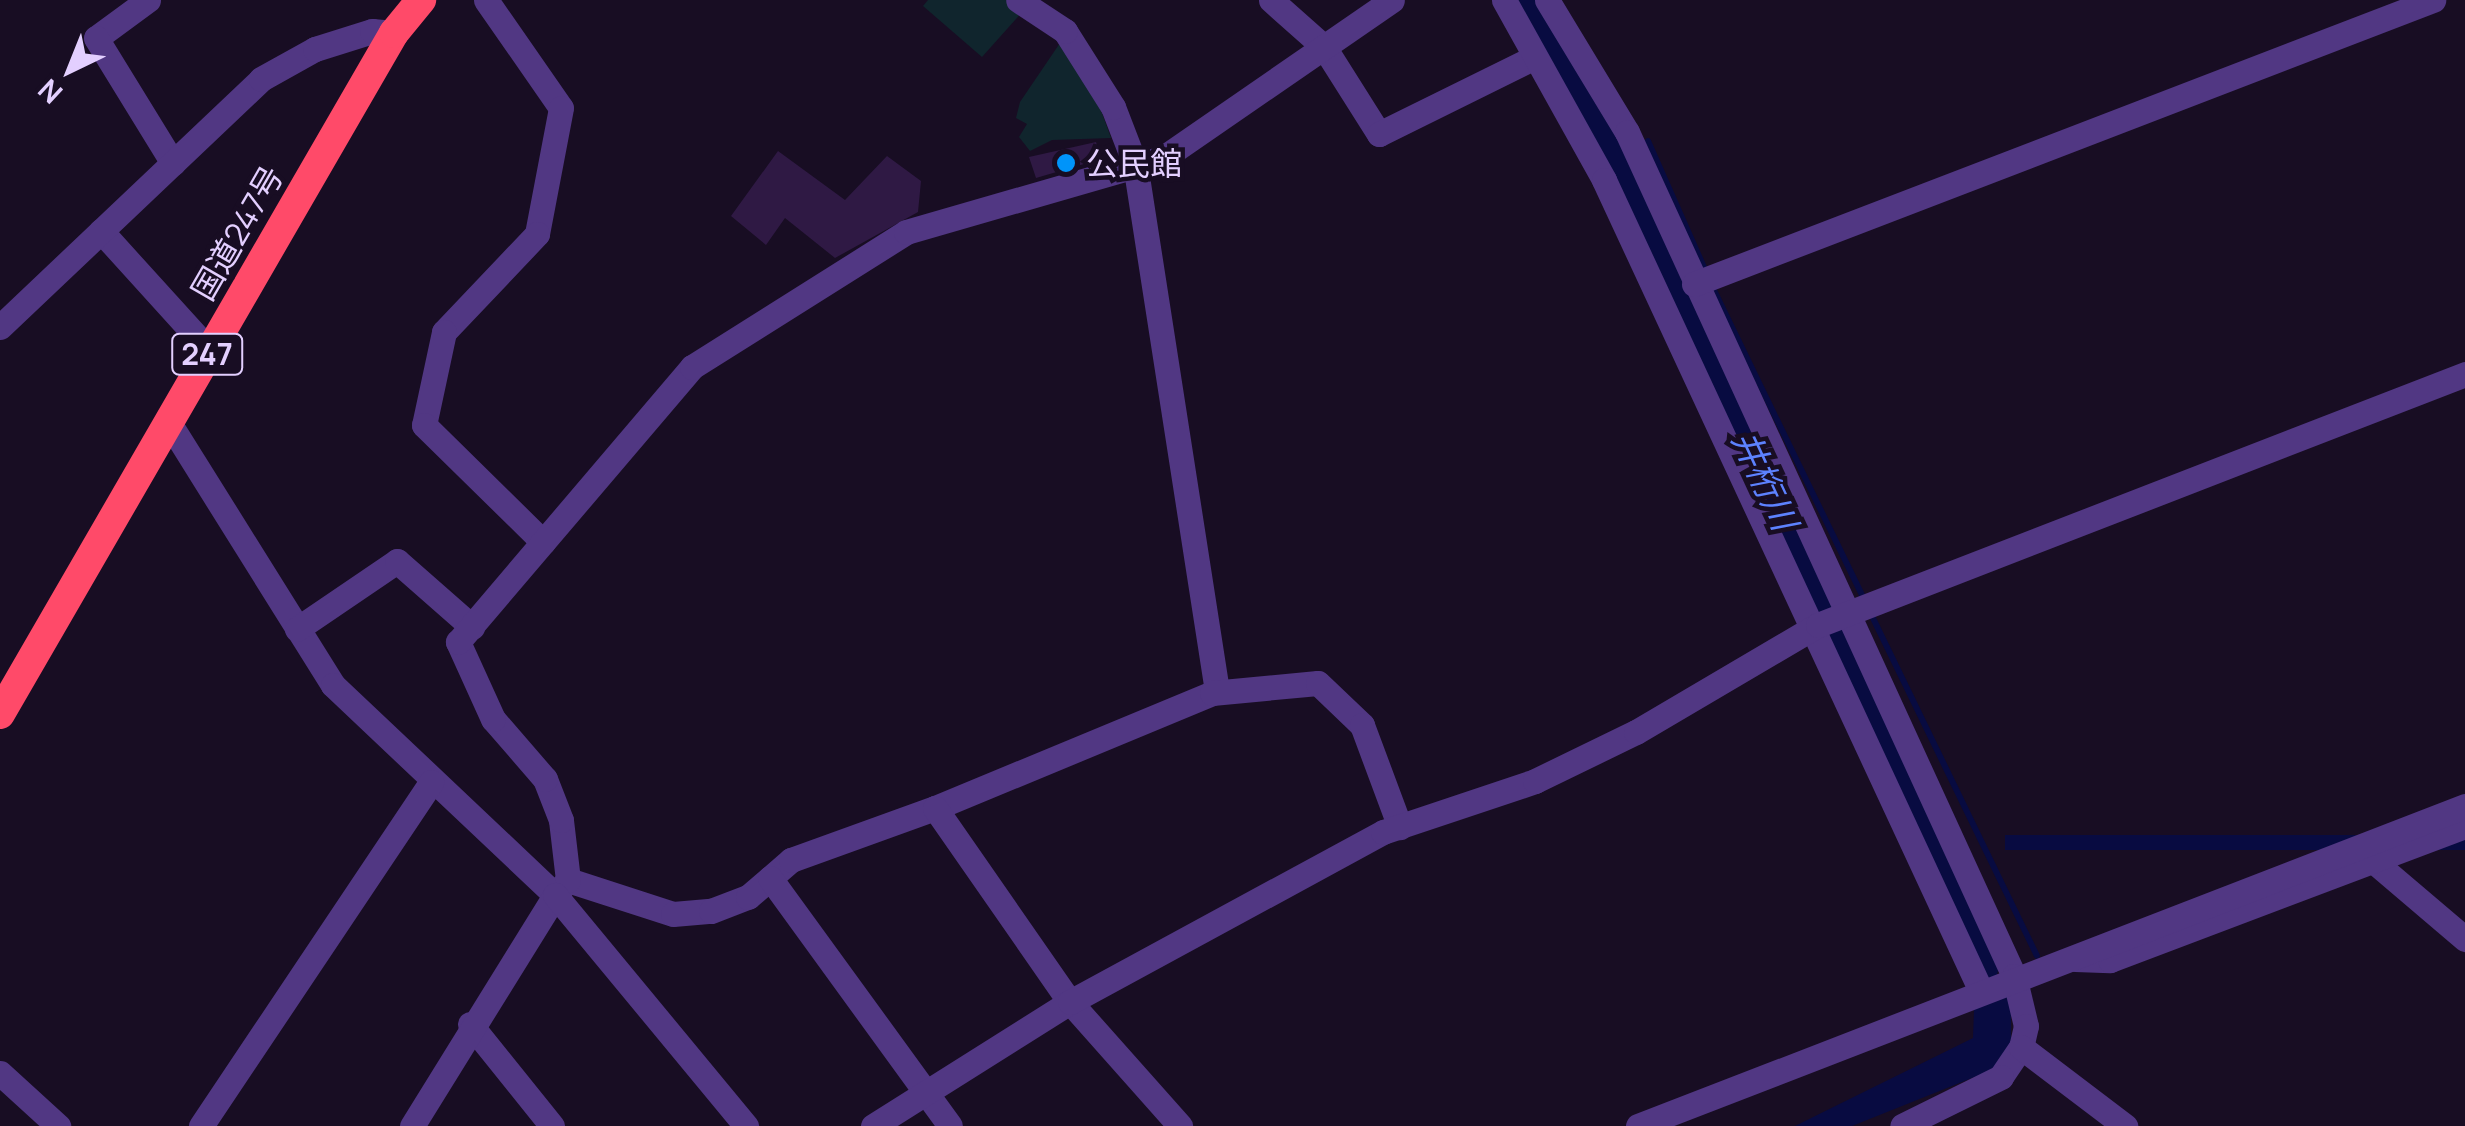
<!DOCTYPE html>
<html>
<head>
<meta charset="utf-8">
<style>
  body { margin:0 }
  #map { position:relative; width:2465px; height:1126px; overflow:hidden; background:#180d23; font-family:Manrope,"Noto Sans JP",sans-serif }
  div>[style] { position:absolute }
  .green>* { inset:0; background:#10252d }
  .water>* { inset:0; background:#080b41; transform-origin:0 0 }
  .stream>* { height:6px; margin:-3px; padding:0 3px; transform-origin:3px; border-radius:3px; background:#080b41 }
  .building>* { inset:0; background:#2f1944 }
  .minor>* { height:25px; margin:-12.5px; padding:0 12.5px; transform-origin:12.5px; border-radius:12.5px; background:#513783 }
  .highway>* { height:30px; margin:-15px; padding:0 15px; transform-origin:15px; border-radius:15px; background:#ff4a69 }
  .dots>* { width:28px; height:28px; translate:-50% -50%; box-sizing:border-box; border:5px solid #180d23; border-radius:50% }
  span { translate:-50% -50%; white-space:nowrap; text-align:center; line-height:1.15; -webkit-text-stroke:9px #180d23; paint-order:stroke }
  .shield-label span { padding:2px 8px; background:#180d23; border:2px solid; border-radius:8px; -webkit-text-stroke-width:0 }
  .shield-label { font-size:30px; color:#e3cfff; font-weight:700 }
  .poi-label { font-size:32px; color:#e3cfff }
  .left { translate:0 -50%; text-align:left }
  .street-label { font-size:32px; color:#e3cfff }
  .water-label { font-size:35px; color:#5d82ff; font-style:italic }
  .north { position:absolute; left:20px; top:20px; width:100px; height:100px; -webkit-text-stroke:8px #180d23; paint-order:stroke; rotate:223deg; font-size:28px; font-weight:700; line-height:40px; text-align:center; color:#e3cfff }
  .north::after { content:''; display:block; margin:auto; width:35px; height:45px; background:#e3cfff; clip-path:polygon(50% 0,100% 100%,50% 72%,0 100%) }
</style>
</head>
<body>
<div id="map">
  <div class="green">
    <i style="clip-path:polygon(928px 0,1009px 0,1025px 9px,982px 57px,923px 6px)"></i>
    <i style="clip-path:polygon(1060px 43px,1094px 91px,1111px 138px,1052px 140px,1030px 151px,1019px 137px,1027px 124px,1016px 118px,1020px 102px)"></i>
  </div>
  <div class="water">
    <i style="clip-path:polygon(1515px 0,1538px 0,1624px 136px,2000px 962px,1996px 979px,1979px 977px,1599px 147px)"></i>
    <i style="left:2465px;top:835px;width:15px;height:460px;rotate:90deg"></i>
    <i style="clip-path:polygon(2011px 994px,2011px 1051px,1992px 1070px,1852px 1126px,1795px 1126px,1973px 1038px,1974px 1010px,1959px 1002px)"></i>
  </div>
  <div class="stream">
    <i style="left:1648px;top:141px;width:143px;rotate:66.1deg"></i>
    <i style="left:1711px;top:284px;width:352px;rotate:64.1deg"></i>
    <i style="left:1870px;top:612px;width:382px;rotate:64.1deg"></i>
  </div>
  <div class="building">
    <i style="clip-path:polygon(1096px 142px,1101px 159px,1036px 178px,1029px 157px)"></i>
    <i style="clip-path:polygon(778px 151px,845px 200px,887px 156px,921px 181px,918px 212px,835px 258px,785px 218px,766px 245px,731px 216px)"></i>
  </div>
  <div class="minor">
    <i style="left:148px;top:0;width:64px;rotate:143.8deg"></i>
    <i style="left:96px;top:38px;width:147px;rotate:58.4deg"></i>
    <i style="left:486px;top:0;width:131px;rotate:55.2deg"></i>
    <i style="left:561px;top:108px;width:128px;rotate:100.8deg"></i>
    <i style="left:537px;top:234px;width:135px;rotate:133.5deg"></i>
    <i style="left:444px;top:332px;width:95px;rotate:102.1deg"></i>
    <i style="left:424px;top:425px;width:167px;rotate:44.5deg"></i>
    <i style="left:1271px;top:0;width:71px;rotate:41.6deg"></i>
    <i style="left:1324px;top:47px;width:103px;rotate:57.7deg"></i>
    <i style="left:1379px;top:134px;width:174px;rotate:-26.3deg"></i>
    <i style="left:1504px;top:0;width:206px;rotate:60.9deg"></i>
    <i style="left:1604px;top:180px;width:892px;rotate:65.07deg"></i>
    <i style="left:1547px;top:0;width:154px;rotate:58.8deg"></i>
    <i style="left:1627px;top:132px;width:928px;rotate:65.37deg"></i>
    <i style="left:2014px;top:976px;width:51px;rotate:76.5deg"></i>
    <i style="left:2026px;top:1026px;width:22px;rotate:103deg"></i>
    <i style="left:2021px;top:1047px;width:36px;rotate:124deg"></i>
    <i style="left:2001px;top:1077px;width:110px;rotate:153.7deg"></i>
    <i style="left:101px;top:231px;width:161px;rotate:47.8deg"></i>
    <i style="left:1694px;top:284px;width:792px;rotate:-21.02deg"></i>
    <i style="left:0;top:327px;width:360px;rotate:-43.5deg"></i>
    <i style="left:261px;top:79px;width:62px;rotate:-29.1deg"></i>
    <i style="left:315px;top:49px;width:60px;rotate:-17.5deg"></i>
    <i style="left:372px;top:31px;width:22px;rotate:5deg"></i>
    <i style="left:168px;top:421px;width:311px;rotate:58deg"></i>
    <i style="left:333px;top:685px;width:306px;rotate:43.4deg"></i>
    <i style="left:555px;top:895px;width:20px;rotate:-49deg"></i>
    <i style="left:568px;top:880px;width:110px;rotate:17.9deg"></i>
    <i style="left:673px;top:914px;width:38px;rotate:-5deg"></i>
    <i style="left:711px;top:911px;width:40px;rotate:-21deg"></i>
    <i style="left:748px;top:897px;width:57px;rotate:-40.7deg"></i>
    <i style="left:791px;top:860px;width:153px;rotate:-19.9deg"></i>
    <i style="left:935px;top:808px;width:305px;rotate:-22.5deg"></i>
    <i style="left:1217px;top:691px;width:533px;rotate:-98.84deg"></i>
    <i style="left:1135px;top:164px;width:61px;rotate:-111.1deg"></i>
    <i style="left:1113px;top:107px;width:90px;rotate:-122.3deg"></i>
    <i style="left:1065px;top:31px;width:56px;rotate:-146.6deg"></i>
    <i style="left:297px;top:629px;width:121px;rotate:-34.2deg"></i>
    <i style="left:397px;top:561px;width:100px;rotate:41.3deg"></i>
    <i style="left:1212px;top:693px;width:106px;rotate:-5.4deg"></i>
    <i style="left:1318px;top:683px;width:61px;rotate:43.7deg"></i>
    <i style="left:1362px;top:725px;width:109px;rotate:69.6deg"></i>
    <i style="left:935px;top:808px;width:236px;rotate:55.2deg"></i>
    <i style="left:1070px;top:1002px;width:166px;rotate:48.4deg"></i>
    <i style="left:2364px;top:853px;width:133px;rotate:40.4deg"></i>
    <i style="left:770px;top:878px;width:306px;rotate:54deg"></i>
    <i style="left:568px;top:880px;width:60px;rotate:-96.7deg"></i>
    <i style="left:561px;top:820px;width:44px;rotate:-111.3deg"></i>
    <i style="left:545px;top:779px;width:79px;rotate:-130.9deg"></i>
    <i style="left:493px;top:719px;width:85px;rotate:-114.4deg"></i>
    <i style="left:458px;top:642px;width:361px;rotate:-49.6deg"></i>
    <i style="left:692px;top:367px;width:253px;rotate:-32.2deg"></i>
    <i style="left:906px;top:232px;width:267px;rotate:-16.1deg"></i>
    <i style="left:1163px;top:158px;width:278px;rotate:-34.6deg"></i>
    <i style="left:2075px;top:959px;width:35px;rotate:2deg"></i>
    <i style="left:2110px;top:960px;width:379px;rotate:-20.7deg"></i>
    <i style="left:470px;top:1024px;width:131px;rotate:51.2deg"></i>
    <i style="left:2021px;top:1047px;width:131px;rotate:37.2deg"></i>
    <i style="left:0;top:1073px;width:79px;rotate:42.4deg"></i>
    <i style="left:201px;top:1126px;width:414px;rotate:-56.2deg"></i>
    <i style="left:412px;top:1126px;width:272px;rotate:-58.2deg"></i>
    <i style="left:555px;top:895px;width:300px;rotate:50.4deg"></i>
    <i style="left:873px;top:1126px;width:233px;rotate:-32.2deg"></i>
    <i style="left:1070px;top:1002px;width:356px;rotate:-28.5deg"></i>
    <i style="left:1383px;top:832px;width:160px;rotate:-18.5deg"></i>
    <i style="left:1535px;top:781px;width:112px;rotate:-25.9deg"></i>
    <i style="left:1636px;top:732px;width:211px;rotate:-30.5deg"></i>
    <i style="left:1818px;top:625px;width:694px;rotate:-21.2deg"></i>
    <i style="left:1638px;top:1126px;width:887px;rotate:-21.15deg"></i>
  </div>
  <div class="highway">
    <i style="left:0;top:714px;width:787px;rotate:-59.95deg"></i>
    <i style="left:394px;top:33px;width:43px;rotate:-50.7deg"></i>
  </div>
  <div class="dots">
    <i style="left:1066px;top:163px;background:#0094fa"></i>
  </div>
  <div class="shield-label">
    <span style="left:207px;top:354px">247</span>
  </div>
  <div class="poi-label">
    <span class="left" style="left:1086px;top:163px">公民館</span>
  </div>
  <div class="street-label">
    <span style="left:237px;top:233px;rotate:-60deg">国道247号</span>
  </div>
  <div class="water-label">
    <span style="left:1765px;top:480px;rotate:65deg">井桁川</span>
  </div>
  <div class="north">N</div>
</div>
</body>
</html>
